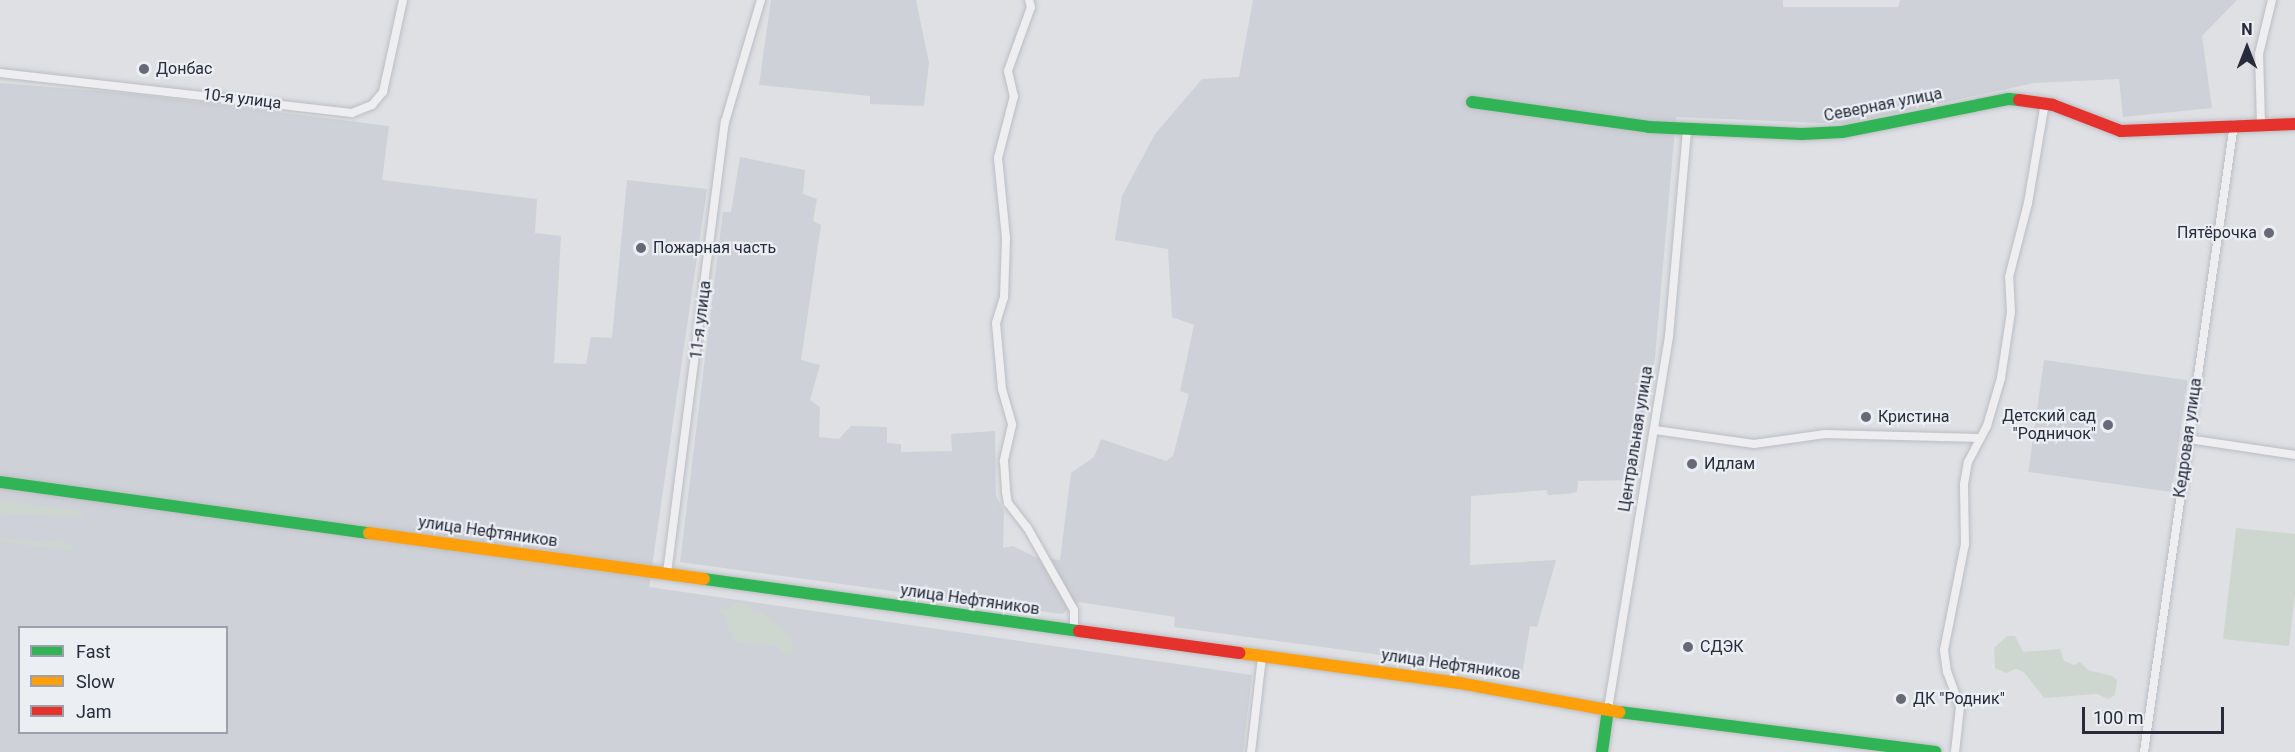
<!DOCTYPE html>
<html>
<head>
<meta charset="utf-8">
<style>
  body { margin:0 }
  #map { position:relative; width:2295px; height:752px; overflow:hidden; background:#dee0e4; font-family:Roboto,sans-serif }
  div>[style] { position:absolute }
  .built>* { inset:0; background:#ced1d7; transform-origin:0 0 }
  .green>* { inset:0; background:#ced7cf }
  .roads { filter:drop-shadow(0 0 2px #bbbdc1) drop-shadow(0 0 2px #bbbdc1) }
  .street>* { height:8px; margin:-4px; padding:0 4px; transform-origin:4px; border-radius:4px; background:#eeeef0 }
  .fast>* { height:12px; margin:-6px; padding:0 6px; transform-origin:6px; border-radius:6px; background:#30b455 }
  .slow>* { height:12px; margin:-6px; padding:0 6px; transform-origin:6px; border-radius:6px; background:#ff9f0a }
  .jam>* { height:12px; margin:-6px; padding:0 6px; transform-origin:6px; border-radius:6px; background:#e5322d }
  .dots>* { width:16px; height:16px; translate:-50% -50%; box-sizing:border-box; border:3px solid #ebeef3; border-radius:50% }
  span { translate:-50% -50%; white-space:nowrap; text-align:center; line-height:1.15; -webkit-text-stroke:4.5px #ebeef3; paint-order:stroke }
  .poi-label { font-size:16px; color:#272b3b }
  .left { translate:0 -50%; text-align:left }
  .right { translate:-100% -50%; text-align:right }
  .street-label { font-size:16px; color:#272b3b }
  .legend { position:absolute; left:18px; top:626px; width:210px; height:108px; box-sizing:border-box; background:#ebeef3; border:2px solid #9da0a9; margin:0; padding:8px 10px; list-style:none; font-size:18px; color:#272b3b }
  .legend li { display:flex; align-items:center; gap:12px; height:30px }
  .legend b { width:30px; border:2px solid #9da0a9 }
  .north { position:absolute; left:2217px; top:18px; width:60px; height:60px; -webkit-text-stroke:4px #ebeef3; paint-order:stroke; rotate:0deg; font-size:16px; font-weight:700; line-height:24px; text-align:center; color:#272b3b }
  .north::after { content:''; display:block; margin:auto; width:21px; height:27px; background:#272b3b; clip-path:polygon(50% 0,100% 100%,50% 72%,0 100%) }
  .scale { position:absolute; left:2082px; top:707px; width:142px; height:27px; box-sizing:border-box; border:3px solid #272b3b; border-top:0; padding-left:8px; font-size:18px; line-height:21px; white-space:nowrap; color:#272b3b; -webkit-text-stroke:4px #ebeef3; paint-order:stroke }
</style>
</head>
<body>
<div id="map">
  <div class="built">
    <i style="clip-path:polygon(771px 0,916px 0,929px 63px,924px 106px,870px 104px,870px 96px,759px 85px)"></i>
    <i style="clip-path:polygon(1253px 0,1783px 0,1783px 7px,1898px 7px,1900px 0,2237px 0,2202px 36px,2212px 108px,2123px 117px,2119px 79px,2034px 83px,1845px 124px,1676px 117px,1655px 357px,1635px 480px,1578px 481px,1577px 492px,1566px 494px,1548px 495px,1547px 490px,1471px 496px,1470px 565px,1556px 560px,1537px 627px,1530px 626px,1522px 674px,1174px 627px,1175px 617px,1079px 602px,1062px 614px,680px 562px,723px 212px,731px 212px,740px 157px,805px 170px,803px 194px,817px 199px,813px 221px,821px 225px,801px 360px,820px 365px,810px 400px,820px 407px,819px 437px,839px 439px,851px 426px,887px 427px,887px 443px,901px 444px,901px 452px,952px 451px,951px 434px,995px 431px,996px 496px,1004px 511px,1003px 548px,1013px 546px,1035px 557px,1060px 560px,1071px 473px,1094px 457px,1101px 439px,1166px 461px,1173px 456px,1189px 394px,1180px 391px,1194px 325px,1172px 317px,1168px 249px,1115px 240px,1122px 196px,1155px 134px,1202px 79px,1239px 77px)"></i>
    <i style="clip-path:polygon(evenodd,0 83px,135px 94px,389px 126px,382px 180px,537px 199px,535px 233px,561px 236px,554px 363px,586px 364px,591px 337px,612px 338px,627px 180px,707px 189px,649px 587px,1252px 675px,1243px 752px,0 752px,0 83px,20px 628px,226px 628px,226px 732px,20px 732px,20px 628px)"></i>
    <i style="left:2044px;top:360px;width:145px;height:113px;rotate:8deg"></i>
  </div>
  <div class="green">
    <i style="clip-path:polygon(0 500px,79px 511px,85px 516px,0 513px)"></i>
    <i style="clip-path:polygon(2236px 528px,2295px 534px,2295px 593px,2289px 646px,2223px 639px)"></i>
    <i style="clip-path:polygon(0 538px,47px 543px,62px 540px,77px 550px,0 542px)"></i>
    <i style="clip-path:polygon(738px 602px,749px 605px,754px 613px,763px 612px,790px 636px,794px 649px,791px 653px,786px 656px,777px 646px,731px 641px,735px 634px,729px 633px,725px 614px,714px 609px,728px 609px)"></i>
    <i style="clip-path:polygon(2007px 636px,2015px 636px,2023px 652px,2060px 649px,2064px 661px,2074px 665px,2080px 662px,2088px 670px,2112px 676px,2117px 680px,2115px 695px,2108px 699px,2097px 694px,2044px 698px,2024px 672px,2016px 669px,2006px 673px,1995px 668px,1994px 648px)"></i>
  </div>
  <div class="roads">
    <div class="street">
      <i style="left:1029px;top:0;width:7px;rotate:74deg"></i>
      <i style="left:1031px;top:7px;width:68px;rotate:109.8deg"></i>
      <i style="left:1008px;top:71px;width:26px;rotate:77deg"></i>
      <i style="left:1014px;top:96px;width:64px;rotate:104.5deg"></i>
      <i style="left:998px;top:158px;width:80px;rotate:84.3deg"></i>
      <i style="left:1006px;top:238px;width:59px;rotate:91.9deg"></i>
      <i style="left:1004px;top:297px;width:27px;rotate:107deg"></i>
      <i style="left:996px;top:323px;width:66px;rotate:84.8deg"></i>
      <i style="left:1002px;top:389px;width:37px;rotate:74deg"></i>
      <i style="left:1012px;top:425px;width:37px;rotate:103deg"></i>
      <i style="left:1004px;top:461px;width:31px;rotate:86deg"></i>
      <i style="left:1006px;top:492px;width:11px;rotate:80deg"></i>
      <i style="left:1008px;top:503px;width:31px;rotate:52deg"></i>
      <i style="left:1027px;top:527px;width:95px;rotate:60.5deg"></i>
      <i style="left:1074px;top:610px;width:22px;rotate:90deg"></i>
      <i style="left:0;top:73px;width:354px;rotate:6.5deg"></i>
      <i style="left:352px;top:113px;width:22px;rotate:-22deg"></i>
      <i style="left:372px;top:105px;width:17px;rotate:-50deg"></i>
      <i style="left:383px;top:92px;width:94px;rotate:-77.7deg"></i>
      <i style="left:2261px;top:124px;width:70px;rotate:-91.6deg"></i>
      <i style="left:2259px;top:54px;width:56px;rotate:-76.5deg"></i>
      <i style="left:1655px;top:430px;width:100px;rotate:8deg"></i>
      <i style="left:1754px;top:444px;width:72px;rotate:-8deg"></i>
      <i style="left:1825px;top:434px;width:154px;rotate:1.5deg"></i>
      <i style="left:2188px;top:439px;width:108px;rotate:8.5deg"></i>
      <i style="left:667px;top:573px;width:455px;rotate:-82.7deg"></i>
      <i style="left:725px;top:122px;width:127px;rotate:-73.6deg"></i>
      <i style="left:1608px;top:709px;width:378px;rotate:-80.7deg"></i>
      <i style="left:1669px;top:336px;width:208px;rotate:-85deg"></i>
      <i style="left:1251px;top:752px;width:96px;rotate:-83.4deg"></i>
      <i style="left:1955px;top:752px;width:45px;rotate:-83.7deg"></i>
      <i style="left:1960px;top:707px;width:37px;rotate:-110deg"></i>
      <i style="left:1947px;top:672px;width:22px;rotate:-98deg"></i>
      <i style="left:1944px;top:650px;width:108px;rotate:-78.8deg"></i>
      <i style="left:1965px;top:544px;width:60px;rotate:-91deg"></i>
      <i style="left:1964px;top:484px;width:22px;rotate:-80deg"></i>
      <i style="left:1968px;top:462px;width:41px;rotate:-62.2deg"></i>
      <i style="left:1987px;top:426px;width:50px;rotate:-73.7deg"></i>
      <i style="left:2001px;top:378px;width:67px;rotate:-81.4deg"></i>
      <i style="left:2011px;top:312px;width:35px;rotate:-93deg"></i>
      <i style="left:2009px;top:277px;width:76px;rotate:-75.6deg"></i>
      <i style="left:2028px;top:203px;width:101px;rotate:-80.4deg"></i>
      <i style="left:2144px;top:752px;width:634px;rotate:-81.84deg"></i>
    </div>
    <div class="fast">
      <i style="left:1472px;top:102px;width:179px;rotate:8deg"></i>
      <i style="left:1649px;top:127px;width:153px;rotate:2.6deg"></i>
      <i style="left:1802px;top:134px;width:40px;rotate:-2.9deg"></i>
      <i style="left:1842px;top:132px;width:170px;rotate:-11.2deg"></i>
      <i style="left:2009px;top:99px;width:10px;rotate:6deg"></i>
      <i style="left:0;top:482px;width:373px;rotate:7.9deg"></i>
      <i style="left:704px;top:579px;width:379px;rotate:7.9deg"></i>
      <i style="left:1619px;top:712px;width:319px;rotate:7.2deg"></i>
      <i style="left:1602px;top:752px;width:43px;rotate:-82.1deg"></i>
    </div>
    <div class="slow">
      <i style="left:369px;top:533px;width:338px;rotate:7.8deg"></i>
      <i style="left:1240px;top:653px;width:221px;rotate:7.8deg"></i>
      <i style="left:1459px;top:683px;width:163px;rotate:10.3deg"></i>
    </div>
    <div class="jam">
      <i style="left:2019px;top:100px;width:34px;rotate:8deg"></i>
      <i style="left:2053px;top:105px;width:73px;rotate:20.9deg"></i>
      <i style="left:2121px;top:131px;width:174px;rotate:-2.3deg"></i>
      <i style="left:1079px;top:631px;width:162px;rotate:7.8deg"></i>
    </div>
  </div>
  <div class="dots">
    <i style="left:144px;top:69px;background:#676a76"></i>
    <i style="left:2269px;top:233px;background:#676a76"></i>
    <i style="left:641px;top:248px;background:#676a76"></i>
    <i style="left:1866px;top:417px;background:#676a76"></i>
    <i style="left:2108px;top:425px;background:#676a76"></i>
    <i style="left:1692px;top:464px;background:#676a76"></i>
    <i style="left:1688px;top:647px;background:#676a76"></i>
    <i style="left:1901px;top:699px;background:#676a76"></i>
  </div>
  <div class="poi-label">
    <span class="left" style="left:156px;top:69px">Донбас</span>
    <span class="right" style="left:2257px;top:233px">Пятёрочка</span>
    <span class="left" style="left:653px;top:248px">Пожарная часть</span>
    <span class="right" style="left:2096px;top:425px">Детский сад<br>"Родничок"</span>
    <span class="left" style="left:1878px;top:417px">Кристина</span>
    <span class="left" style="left:1704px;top:464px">Идлам</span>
    <span class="left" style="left:1700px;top:647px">СДЭК</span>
    <span class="left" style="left:1913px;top:699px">ДК "Родник"</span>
  </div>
  <div class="street-label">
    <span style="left:242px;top:99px;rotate:7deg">10-я улица</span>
    <span style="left:1883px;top:105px;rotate:-11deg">Северная улица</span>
    <span style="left:701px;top:320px;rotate:-83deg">11-я улица</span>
    <span style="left:2188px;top:438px;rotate:-82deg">Кедровая улица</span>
    <span style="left:1636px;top:439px;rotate:-81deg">Центральная улица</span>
    <span style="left:488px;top:532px;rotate:8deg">улица Нефтяников</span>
    <span style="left:970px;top:600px;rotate:8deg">улица Нефтяников</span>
    <span style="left:1451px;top:665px;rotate:8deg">улица Нефтяников</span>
  </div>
  <ul class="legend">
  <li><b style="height:8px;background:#30b455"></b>Fast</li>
  <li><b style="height:8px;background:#ff9f0a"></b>Slow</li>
  <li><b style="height:8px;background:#e5322d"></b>Jam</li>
  </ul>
  <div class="north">N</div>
  <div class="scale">100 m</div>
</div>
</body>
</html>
